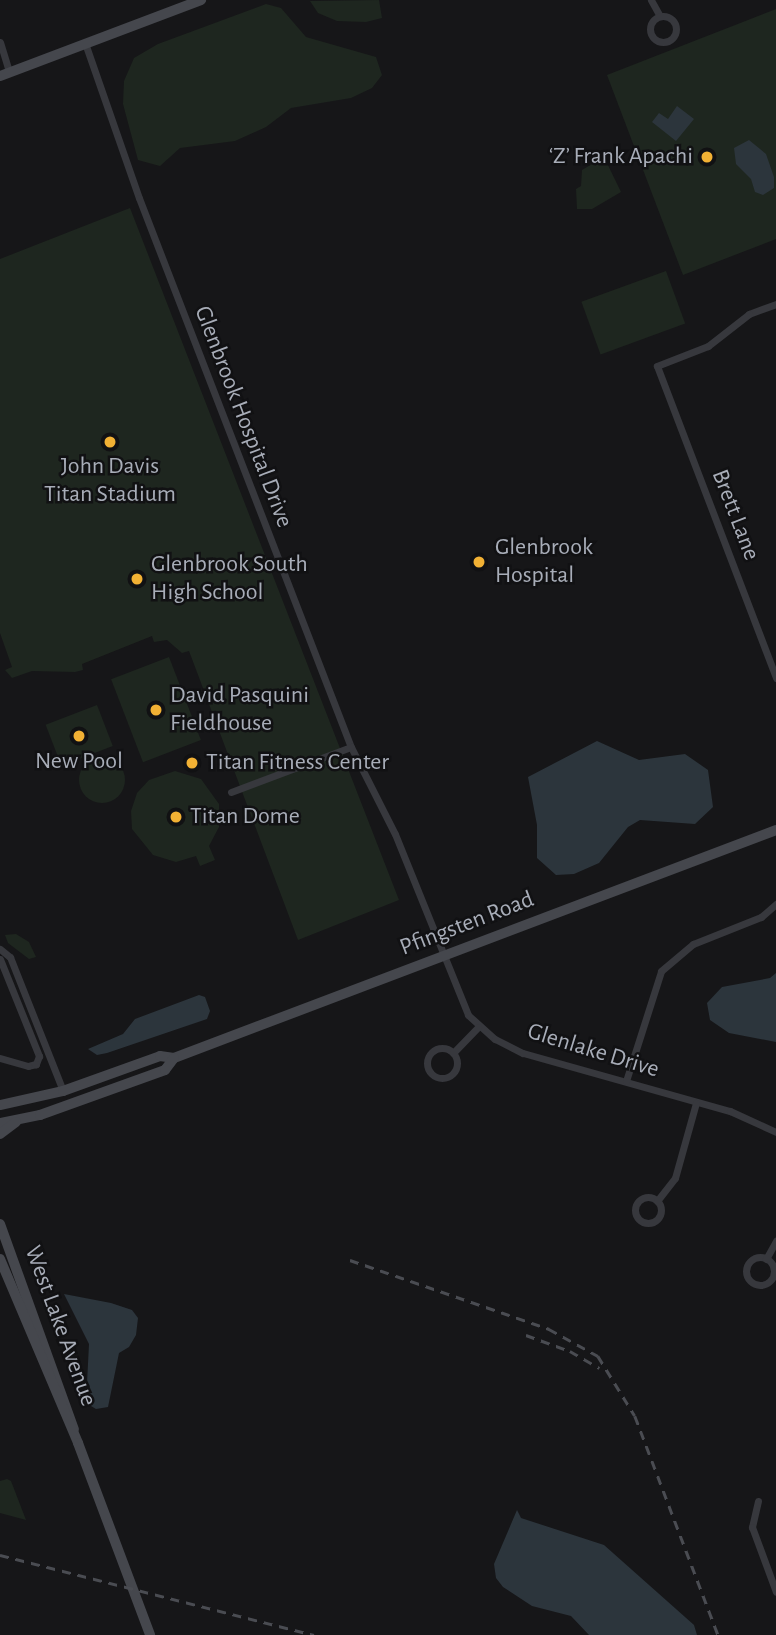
<!DOCTYPE html>
<html>
<head>
<meta charset="utf-8">
<style>
  body { margin:0 }
  #map { position:relative; width:776px; height:1635px; overflow:hidden; background:#161618; font-family:"Alegreya Sans",sans-serif }
  div>[style] { position:absolute }
  .green>* { inset:0; background:#1e261f; transform-origin:0 0 }
  .round { border-radius:50% }
  .water>* { inset:0; background:#2c353c }
  .street>* { height:7px; margin:-3.5px; padding:0 3.5px; transform-origin:3.5px; border-radius:3.5px; background:#37383d }
  .street>.ring { margin:-3.5px; padding:0; box-sizing:content-box; background:none; border:7px solid #37383d; border-radius:50% }
  .secondary>* { height:10px; margin:-5px; padding:0 5px; transform-origin:5px; border-radius:5px; background:#45474d }
  .rail>* { height:2.5px; margin-top:-1.25px; transform-origin:0; background:repeating-linear-gradient(90deg,#4a4c52 0 9px,transparent 0 16px) }
  .dots>* { width:19px; height:19px; translate:-50% -50%; box-sizing:border-box; border:4px solid #111113; border-radius:50% }
  span { translate:-50% -50%; white-space:nowrap; text-align:center; line-height:1.15; -webkit-text-stroke:5px #111113; paint-order:stroke }
  .poi-label { font-size:24px; color:#a8adb8 }
  .right { translate:-100% -50%; text-align:right }
  .left { translate:0 -50%; text-align:left }
  .street-label { font-size:24px; color:#a8adb8 }
</style>
</head>
<body>
<div id="map">
  <div class="green">
    <i style="clip-path:polygon(379px 0,382px 18px,366px 22px,337px 21px,318px 13px,310px 1px)"></i>
    <i style="clip-path:polygon(266px 4px,281px 8px,306px 37px,376px 57px,382px 75px,372px 88px,351px 98px,291px 108px,266px 127px,235px 141px,180px 148px,160px 166px,138px 160px,123px 104px,124px 81px,134px 58px,158px 44px)"></i>
    <i style="clip-path:polygon(776px 9px,776px 239px,683px 275px,607px 75px)"></i>
    <i style="clip-path:polygon(604px 157px,621px 192px,592px 209px,577px 209px,576px 189px,581px 186px,582px 170px)"></i>
    <i style="clip-path:polygon(130px 208px,399px 900px,298px 940px,189px 651px,182px 653px,167px 640px,154px 642px,152px 636px,82px 664px,83px 670px,75px 672px,32px 671px,12px 678px,5px 670px,12px 667px,0 633px,0 259px)"></i>
    <i style="left:666px;top:271px;width:56px;height:90px;rotate:70deg"></i>
    <i style="left:169px;top:657px;width:89px;height:62px;rotate:69deg"></i>
    <i style="left:97px;top:705px;width:44px;height:55px;rotate:69deg"></i>
    <i class="round" style="left:79px;top:757px;width:46px;height:46px"></i>
    <i style="clip-path:polygon(175px 771px,201px 779px,219px 804px,219px 827px,209px 846px,215px 860px,200px 866px,196px 856px,176px 862px,153px 855px,132px 829px,131px 811px,137px 793px,149px 780px)"></i>
    <i style="clip-path:polygon(16px 934px,29px 942px,36px 957px,29px 959px,8px 943px,5px 935px)"></i>
    <i style="clip-path:polygon(7px 1479px,11px 1481px,26px 1520px,0 1513px,0 1481px)"></i>
  </div>
  <div class="water">
    <i style="clip-path:polygon(677px 106px,694px 119px,676px 141px,652px 122px,659px 113px,668px 119px)"></i>
    <i style="clip-path:polygon(749px 140px,766px 154px,774px 177px,774px 188px,763px 195px,755px 192px,751px 179px,736px 164px,734px 148px)"></i>
    <i style="clip-path:polygon(597px 741px,639px 760px,685px 754px,708px 770px,713px 807px,695px 824px,640px 820px,628px 827px,599px 863px,574px 874px,556px 875px,537px 858px,537px 825px,528px 777px)"></i>
    <i style="clip-path:polygon(776px 973px,776px 1042px,729px 1033px,710px 1020px,707px 1003px,722px 987px,770px 978px)"></i>
    <i style="clip-path:polygon(199px 995px,205px 997px,210px 1011px,207px 1019px,107px 1053px,97px 1055px,88px 1049px,123px 1034px,135px 1019px)"></i>
    <i style="clip-path:polygon(64px 1294px,111px 1303px,132px 1310px,138px 1318px,136px 1335px,129px 1347px,119px 1353px,108px 1407px,96px 1409px,86px 1403px,89px 1344px)"></i>
    <i style="clip-path:polygon(517px 1510px,521px 1518px,604px 1545px,694px 1625px,697px 1635px,589px 1635px,571px 1616px,532px 1606px,503px 1587px,496px 1578px,494px 1564px)"></i>
  </div>
  <div class="street">
    <i style="left:651px;top:0;width:18px;rotate:61deg"></i>
    <i class="ring" style="left:650px;top:16px;width:19px;height:19px"></i>
    <i style="left:0;top:42px;width:31px;rotate:73deg"></i>
    <i style="left:85px;top:43px;width:164px;rotate:70.8deg"></i>
    <i style="left:139px;top:198px;width:589px;rotate:68.89deg"></i>
    <i style="left:351px;top:747px;width:97px;rotate:63.2deg"></i>
    <i style="left:395px;top:834px;width:195px;rotate:68deg"></i>
    <i style="left:468px;top:1015px;width:36px;rotate:42deg"></i>
    <i style="left:495px;top:1039px;width:31px;rotate:27deg"></i>
    <i style="left:523px;top:1053px;width:215px;rotate:15.7deg"></i>
    <i style="left:730px;top:1111px;width:51px;rotate:24.5deg"></i>
    <i style="left:776px;top:304px;width:29px;rotate:160deg"></i>
    <i style="left:749px;top:314px;width:52px;rotate:142deg"></i>
    <i style="left:708px;top:346px;width:55px;rotate:158.6deg"></i>
    <i style="left:657px;top:366px;width:334px;rotate:69.1deg"></i>
    <i style="left:231px;top:792px;width:128px;rotate:-20.6deg"></i>
    <i style="left:0;top:949px;width:13px;rotate:39deg"></i>
    <i style="left:10px;top:957px;width:144px;rotate:68.4deg"></i>
    <i style="left:0;top:959px;width:105px;rotate:68.1deg"></i>
    <i style="left:39px;top:1056px;width:9px;rotate:111deg"></i>
    <i style="left:36px;top:1064px;width:8px;rotate:166deg"></i>
    <i style="left:28px;top:1066px;width:29px;rotate:-164deg"></i>
    <i class="ring" style="left:427px;top:1048px;width:23px;height:23px"></i>
    <i style="left:453px;top:1053px;width:36px;rotate:-46deg"></i>
    <i style="left:626px;top:1081px;width:115px;rotate:-72.3deg"></i>
    <i style="left:661px;top:971px;width:42px;rotate:-40.2deg"></i>
    <i style="left:693px;top:944px;width:73px;rotate:-21.7deg"></i>
    <i style="left:761px;top:917px;width:20px;rotate:-41deg"></i>
    <i class="ring" style="left:635px;top:1197px;width:19px;height:19px"></i>
    <i style="left:657px;top:1201px;width:29px;rotate:-52deg"></i>
    <i style="left:675px;top:1178px;width:78px;rotate:-74.4deg"></i>
    <i class="ring" style="left:746px;top:1257px;width:21px;height:21px"></i>
    <i style="left:766px;top:1259px;width:21px;rotate:-61deg"></i>
    <i style="left:758px;top:1501px;width:27px;rotate:103deg"></i>
    <i style="left:752px;top:1527px;width:69px;rotate:69.7deg"></i>
  </div>
  <div class="secondary">
    <i style="left:0;top:76px;width:215px;rotate:-20.7deg"></i>
    <i style="left:0;top:1105px;width:65px;rotate:-12.5deg"></i>
    <i style="left:63px;top:1091px;width:103px;rotate:-19.8deg"></i>
    <i style="left:160px;top:1056px;width:14px;rotate:8deg"></i>
    <i style="left:174px;top:1058px;width:644px;rotate:-20.74deg"></i>
    <i style="left:0;top:1123px;width:41px;rotate:-11.3deg"></i>
    <i style="left:40px;top:1115px;width:133px;rotate:-19.8deg"></i>
    <i style="left:165px;top:1070px;width:15px;rotate:-53deg"></i>
    <i style="left:0;top:1134px;width:20px;rotate:-37deg"></i>
    <i style="left:0;top:1224px;width:218px;rotate:70.2deg"></i>
    <i style="left:0;top:1259px;width:200px;rotate:67deg"></i>
    <i style="left:78px;top:1443px;width:205px;rotate:69.4deg"></i>
  </div>
  <div class="rail">
    <i style="left:350px;top:1260px;width:211px;rotate:19.1deg"></i>
    <i style="left:549px;top:1329px;width:56px;rotate:28.9deg"></i>
    <i style="left:598px;top:1356px;width:70px;rotate:58.3deg"></i>
    <i style="left:635px;top:1416px;width:234px;rotate:69.2deg"></i>
    <i style="left:526px;top:1335px;width:47px;rotate:20deg"></i>
    <i style="left:570px;top:1351px;width:34px;rotate:30deg"></i>
    <i style="left:0;top:1555px;width:324px;rotate:14.3deg"></i>
  </div>
  <div class="dots">
    <i style="left:707px;top:157px;background:#f2b134"></i>
    <i style="left:110px;top:442px;background:#f2b134"></i>
    <i style="left:479px;top:562px;background:#f2b134"></i>
    <i style="left:137px;top:579px;background:#f2b134"></i>
    <i style="left:156px;top:710px;background:#f2b134"></i>
    <i style="left:79px;top:736px;background:#f2b134"></i>
    <i style="left:192px;top:763px;background:#f2b134"></i>
    <i style="left:176px;top:817px;background:#f2b134"></i>
  </div>
  <div class="poi-label">
    <span class="right" style="left:693px;top:157px">‘Z’ Frank Apachi</span>
    <span style="left:110px;top:481px">John Davis<br>Titan Stadium</span>
    <span class="left" style="left:495px;top:562px">Glenbrook<br>Hospital</span>
    <span class="left" style="left:151px;top:579px">Glenbrook South<br>High School</span>
    <span class="left" style="left:170px;top:710px">David Pasquini<br>Fieldhouse</span>
    <span style="left:79px;top:762px">New Pool</span>
    <span class="left" style="left:206px;top:763px">Titan Fitness Center</span>
    <span class="left" style="left:190px;top:817px">Titan Dome</span>
  </div>
  <div class="street-label">
    <span style="left:243px;top:417px;rotate:69deg">Glenbrook Hospital Drive</span>
    <span style="left:735px;top:515px;rotate:69deg">Brett Lane</span>
    <span style="left:467px;top:924px;rotate:-21deg">Pfingsten Road</span>
    <span style="left:593px;top:1051px;rotate:17deg">Glenlake Drive</span>
    <span style="left:60px;top:1326px;rotate:70deg">West Lake Avenue</span>
  </div>
</div>
</body>
</html>
